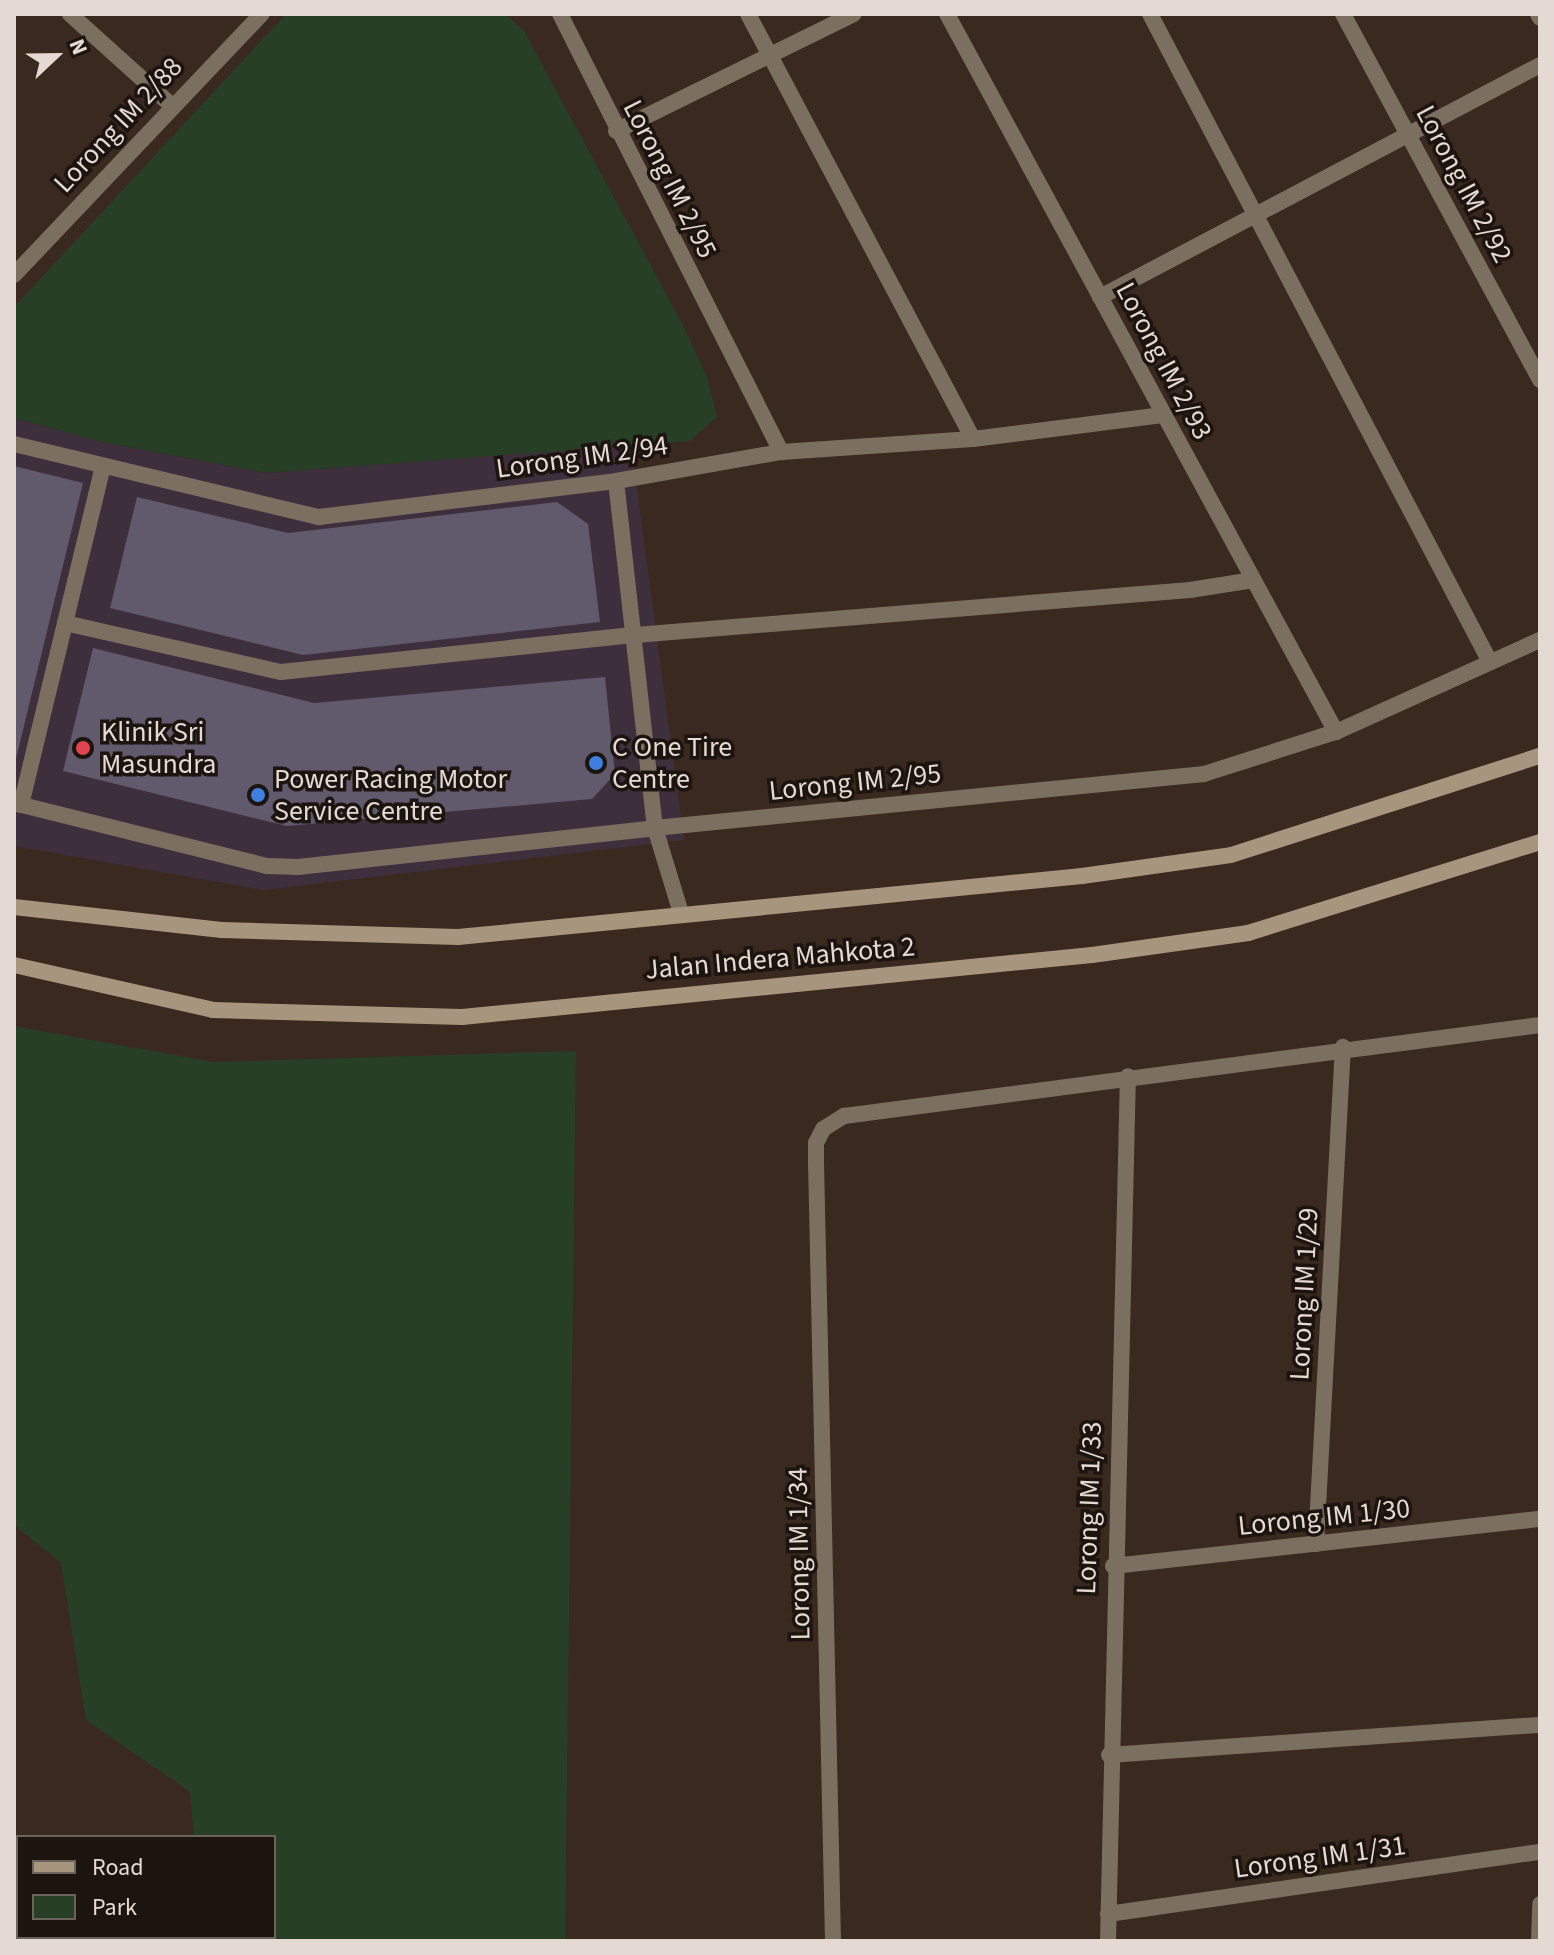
<!DOCTYPE html>
<html>
<head>
<meta charset="utf-8">
<style>
  body { margin:0 }
  #map { position:relative; width:1554px; height:1955px; overflow:hidden; background:#3a291e; font-family:"Source Sans 3",sans-serif }
  div>[style] { position:absolute }
  .commercial>* { inset:0; background:#3e2f3c }
  .green>* { inset:0; background:#273f25 }
  .building>* { inset:0; background:#61596c }
  .lane>* { height:16px; margin:-8px; padding:0 8px; transform-origin:8px; border-radius:8px; background:#7b7060 }
  .street>* { height:16px; margin:-8px; padding:0 8px; transform-origin:8px; border-radius:8px; background:#7b7060 }
  .secondary>* { height:16px; margin:-8px; padding:0 8px; transform-origin:8px; border-radius:8px; background:#a7957d }
  .dots>* { width:22px; height:22px; translate:-50% -50%; box-sizing:border-box; border:4px solid #1c140f; border-radius:50% }
  span { translate:-50% -50%; white-space:nowrap; text-align:center; line-height:1.15; -webkit-text-stroke:7px #1c140f; paint-order:stroke }
  .street-label { font-size:28px; color:#e5d9d3 }
  .poi-label { font-size:28px; color:#e5d9d3 }
  .left { translate:0 -50%; text-align:left }
  .frame { position:absolute; inset:0; border:16px solid #e5d9d3; pointer-events:none }
  .legend { position:absolute; left:16px; top:1835px; width:260px; height:104px; box-sizing:border-box; background:#1c140f; border:2px solid #6c635d; margin:0; padding:10px 14px; list-style:none; font-size:24px; color:#e5d9d3 }
  .legend li { display:flex; align-items:center; gap:16px; height:40px }
  .legend b { width:40px; border:2px solid #6c635d }
  .north { position:absolute; left:16px; top:16px; width:80px; height:80px; -webkit-text-stroke:6px #1c140f; paint-order:stroke; rotate:68deg; font-size:22px; font-weight:700; line-height:32px; text-align:center; color:#e5d9d3 }
  .north::after { content:''; display:block; margin:auto; width:28px; height:36px; background:#e5d9d3; clip-path:polygon(50% 0,100% 100%,50% 72%,0 100%) }
</style>
</head>
<body>
<div id="map">
  <div class="commercial">
    <i style="clip-path:polygon(14px 418px,102px 442px,266px 473px,631px 444px,684px 840px,263px 890px,14px 846px)"></i>
  </div>
  <div class="green">
    <i style="clip-path:polygon(286px 14px,506px 14px,524px 31px,684px 327px,707px 377px,717px 417px,690px 441px,266px 473px,102px 442px,14px 418px,14px 307px)"></i>
    <i style="clip-path:polygon(14px 1026px,214px 1062px,576px 1051px,565px 1941px,191px 1941px,274px 1937px,274px 1837px,194px 1837px,190px 1792px,86px 1720px,61px 1563px,14px 1525px)"></i>
  </div>
  <div class="building">
    <i style="clip-path:polygon(14px 466px,83px 483px,15px 763px,14px 763px)"></i>
    <i style="clip-path:polygon(137px 497px,288px 533px,557px 502px,588px 524px,600px 622px,303px 655px,110px 608px)"></i>
    <i style="clip-path:polygon(93px 648px,314px 703px,605px 677px,615px 774px,592px 799px,287px 826px,63px 771px)"></i>
  </div>
  <div class="lane">
    <i style="left:70px;top:14px;width:136px;rotate:42deg"></i>
    <i style="left:748px;top:14px;width:481px;rotate:62.1deg"></i>
    <i style="left:1150px;top:14px;width:732px;rotate:62.31deg"></i>
    <i style="left:1538px;top:14px;width:4px;rotate:63deg"></i>
    <i style="left:616px;top:131px;width:265px;rotate:-26.2deg"></i>
    <i style="left:1100px;top:297px;width:497px;rotate:-27.8deg"></i>
    <i style="left:14px;top:444px;width:314px;rotate:13.5deg"></i>
    <i style="left:319px;top:517px;width:299px;rotate:-6.9deg"></i>
    <i style="left:616px;top:481px;width:349px;rotate:83.6deg"></i>
    <i style="left:655px;top:828px;width:89px;rotate:73deg"></i>
    <i style="left:65px;top:623px;width:221px;rotate:12.8deg"></i>
    <i style="left:281px;top:672px;width:356px;rotate:-6deg"></i>
    <i style="left:635px;top:635px;width:557px;rotate:-4.64deg"></i>
    <i style="left:1190px;top:590px;width:64px;rotate:-9deg"></i>
    <i style="left:14px;top:803px;width:261px;rotate:14deg"></i>
    <i style="left:267px;top:866px;width:31px;rotate:2deg"></i>
    <i style="left:298px;top:867px;width:359px;rotate:-6.2deg"></i>
    <i style="left:21px;top:805px;width:349px;rotate:-76.4deg"></i>
    <i style="left:1109px;top:1755px;width:432px;rotate:-4deg"></i>
  </div>
  <div class="street">
    <i style="left:560px;top:14px;width:491px;rotate:63.2deg"></i>
    <i style="left:947px;top:14px;width:817px;rotate:61.55deg"></i>
    <i style="left:1343px;top:14px;width:416px;rotate:61.7deg"></i>
    <i style="left:14px;top:275px;width:360px;rotate:-46.5deg"></i>
    <i style="left:616px;top:481px;width:168px;rotate:-10deg"></i>
    <i style="left:781px;top:452px;width:192px;rotate:-3.9deg"></i>
    <i style="left:973px;top:439px;width:193px;rotate:-7.2deg"></i>
    <i style="left:655px;top:828px;width:552px;rotate:-5.62deg"></i>
    <i style="left:1204px;top:774px;width:139px;rotate:-17.7deg"></i>
    <i style="left:1336px;top:732px;width:224px;rotate:-24.3deg"></i>
    <i style="left:1316px;top:1544px;width:498px;rotate:-86.9deg"></i>
    <i style="left:1113px;top:1566px;width:430px;rotate:-6.3deg"></i>
    <i style="left:1108px;top:1914px;width:436px;rotate:-8.2deg"></i>
    <i style="left:833px;top:1941px;width:776px;rotate:-91.25deg"></i>
    <i style="left:816px;top:1165px;width:22px;rotate:-90deg"></i>
    <i style="left:816px;top:1143px;width:16px;rotate:-63deg"></i>
    <i style="left:823px;top:1129px;width:25px;rotate:-32deg"></i>
    <i style="left:844px;top:1116px;width:702px;rotate:-7.45deg"></i>
    <i style="left:1108px;top:1941px;width:865px;rotate:-88.68deg"></i>
    <i style="left:1539px;top:1941px;width:37px;rotate:-88deg"></i>
  </div>
  <div class="secondary">
    <i style="left:14px;top:907px;width:209px;rotate:6.3deg"></i>
    <i style="left:222px;top:930px;width:236px;rotate:1.7deg"></i>
    <i style="left:458px;top:937px;width:627px;rotate:-5.58deg"></i>
    <i style="left:1082px;top:876px;width:150px;rotate:-8deg"></i>
    <i style="left:1231px;top:855px;width:324px;rotate:-17.8deg"></i>
    <i style="left:14px;top:965px;width:204px;rotate:12.7deg"></i>
    <i style="left:213px;top:1010px;width:249px;rotate:1.6deg"></i>
    <i style="left:462px;top:1017px;width:633px;rotate:-5.62deg"></i>
    <i style="left:1092px;top:955px;width:158px;rotate:-8deg"></i>
    <i style="left:1248px;top:933px;width:306px;rotate:-17.3deg"></i>
  </div>
  <div class="dots">
    <i style="left:83px;top:748px;background:#e0444e"></i>
    <i style="left:596px;top:763px;background:#3f7fe0"></i>
    <i style="left:258px;top:795px;background:#3f7fe0"></i>
  </div>
  <div class="street-label">
    <span style="left:118px;top:125px;rotate:-47deg">Lorong IM 2/88</span>
    <span style="left:670px;top:179px;rotate:63deg">Lorong IM 2/95</span>
    <span style="left:1464px;top:184px;rotate:62deg">Lorong IM 2/92</span>
    <span style="left:1164px;top:361px;rotate:62deg">Lorong IM 2/93</span>
    <span style="left:582px;top:457px;rotate:-8deg">Lorong IM 2/94</span>
    <span style="left:855px;top:782px;rotate:-6deg">Lorong IM 2/95</span>
    <span style="left:780px;top:958px;rotate:-5deg">Jalan Indera Mahkota 2</span>
    <span style="left:1304px;top:1294px;rotate:-87deg">Lorong IM 1/29</span>
    <span style="left:1089px;top:1508px;rotate:-88deg">Lorong IM 1/33</span>
    <span style="left:1324px;top:1517px;rotate:-6deg">Lorong IM 1/30</span>
    <span style="left:799px;top:1554px;rotate:-91deg">Lorong IM 1/34</span>
    <span style="left:1320px;top:1857px;rotate:-8deg">Lorong IM 1/31</span>
  </div>
  <div class="poi-label">
    <span class="left" style="left:101px;top:748px">Klinik Sri<br>Masundra</span>
    <span class="left" style="left:612px;top:763px">C One Tire<br>Centre</span>
    <span class="left" style="left:274px;top:795px">Power Racing Motor<br>Service Centre</span>
  </div>
  <div class="frame"></div>
  <ul class="legend">
  <li><b style="height:10px;background:#a7957d"></b>Road</li>
  <li><b style="height:22px;background:#273f25"></b>Park</li>
  </ul>
  <div class="north">N</div>
</div>
</body>
</html>
